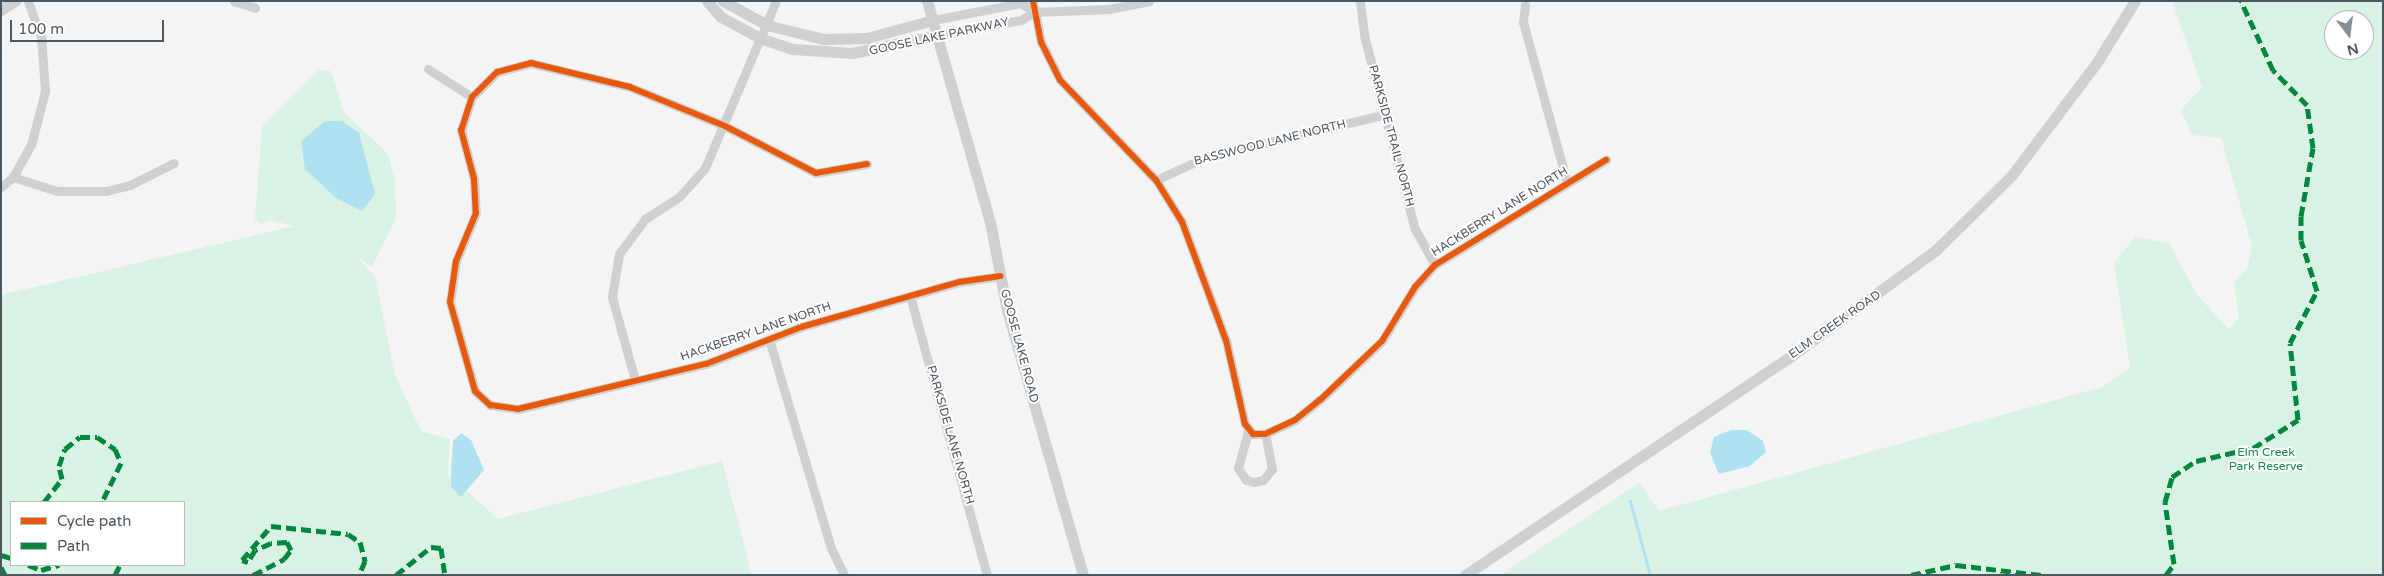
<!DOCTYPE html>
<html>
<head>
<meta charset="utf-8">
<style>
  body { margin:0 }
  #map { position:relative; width:2384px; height:576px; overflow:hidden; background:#f4f4f4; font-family:"Varela Round",sans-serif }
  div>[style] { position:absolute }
  .green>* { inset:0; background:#d9f2e3 }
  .water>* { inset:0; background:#aee2f0 }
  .stream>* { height:3px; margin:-1.5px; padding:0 1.5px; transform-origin:1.5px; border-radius:1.5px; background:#aee2f0 }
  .minor>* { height:9px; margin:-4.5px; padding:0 4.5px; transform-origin:4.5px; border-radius:4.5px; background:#ced0d2 }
  .tertiary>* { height:11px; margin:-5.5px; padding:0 5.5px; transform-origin:5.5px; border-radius:5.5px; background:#ced0d2 }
  .quiet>* { height:5px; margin-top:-2.5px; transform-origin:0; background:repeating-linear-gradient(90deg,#00873e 0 10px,transparent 0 15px) }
  .cycleway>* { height:6px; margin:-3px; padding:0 3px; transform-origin:3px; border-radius:3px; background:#e8590c }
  span { translate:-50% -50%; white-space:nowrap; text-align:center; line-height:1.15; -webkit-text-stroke:4px #fff; paint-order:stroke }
  .street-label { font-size:12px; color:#4a5661 }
  .park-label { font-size:12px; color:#17864f }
  .frame { position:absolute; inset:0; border:2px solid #4a5661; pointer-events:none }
  .legend { position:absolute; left:10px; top:501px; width:175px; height:65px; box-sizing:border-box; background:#fff; border:1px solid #b7bbc0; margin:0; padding:6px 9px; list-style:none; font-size:15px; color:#4a5661 }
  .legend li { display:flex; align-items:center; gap:10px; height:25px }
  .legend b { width:25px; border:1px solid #b7bbc0 }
  .north { position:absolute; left:2324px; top:10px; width:50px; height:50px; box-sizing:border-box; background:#fff; border:1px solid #b7bbc0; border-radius:50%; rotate:165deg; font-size:14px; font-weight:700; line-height:20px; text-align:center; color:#4a5661 }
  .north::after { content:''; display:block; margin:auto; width:18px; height:22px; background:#868d94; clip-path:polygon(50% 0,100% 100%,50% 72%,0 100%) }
  .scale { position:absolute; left:10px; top:20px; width:154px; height:22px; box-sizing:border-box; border:2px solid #4a5661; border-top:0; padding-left:6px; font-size:15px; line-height:18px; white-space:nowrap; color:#4a5661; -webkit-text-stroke:4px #fff; paint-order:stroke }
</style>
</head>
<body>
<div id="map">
  <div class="green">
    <i style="clip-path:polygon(evenodd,2172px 1px,2383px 1px,2383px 575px,1500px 575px,1639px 483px,1659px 511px,2102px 387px,2130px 367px,2114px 263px,2135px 237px,2169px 243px,2197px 295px,2229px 329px,2239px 318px,2234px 282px,2247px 269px,2252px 246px,2221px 138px,2192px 135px,2181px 110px,2202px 87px,2172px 1px,2334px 20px,2364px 20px,2364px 50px,2334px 50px,2334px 20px)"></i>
    <i style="clip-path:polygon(evenodd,319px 70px,331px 71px,344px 112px,388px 154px,395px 180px,396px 218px,372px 267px,356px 256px,375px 277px,395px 375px,421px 431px,450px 439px,448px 474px,498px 519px,722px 461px,752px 575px,1px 575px,1px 295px,294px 226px,270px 220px,261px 224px,255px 219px,262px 127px,319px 70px,11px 502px,184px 502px,184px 565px,11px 565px,11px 502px)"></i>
  </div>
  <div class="water">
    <i style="clip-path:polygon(325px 121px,342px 121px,359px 133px,375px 194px,362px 211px,336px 198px,305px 169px,301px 141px)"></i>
    <i style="clip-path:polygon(1731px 430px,1747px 430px,1763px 441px,1766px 452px,1750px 466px,1719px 474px,1710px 453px,1714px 437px)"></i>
    <i style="clip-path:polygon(461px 433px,471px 440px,484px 470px,461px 497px,451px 487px,451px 472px,453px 441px)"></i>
  </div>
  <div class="stream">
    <i style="left:1630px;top:501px;width:77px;rotate:74.9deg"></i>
  </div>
  <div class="minor">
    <i style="left:234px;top:1px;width:22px;rotate:18deg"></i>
    <i style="left:1033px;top:1px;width:42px;rotate:79deg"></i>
    <i style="left:1041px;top:42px;width:42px;rotate:63.4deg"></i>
    <i style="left:1060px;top:80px;width:139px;rotate:46.2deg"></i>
    <i style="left:1156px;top:180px;width:49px;rotate:58.2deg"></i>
    <i style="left:1182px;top:222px;width:126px;rotate:69.6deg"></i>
    <i style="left:1226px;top:340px;width:86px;rotate:77.3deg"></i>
    <i style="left:1245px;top:424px;width:13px;rotate:51deg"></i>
    <i style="left:1253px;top:434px;width:12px"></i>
    <i style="left:1265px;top:434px;width:33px;rotate:-25deg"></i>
    <i style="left:1295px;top:420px;width:32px;rotate:-39deg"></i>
    <i style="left:1320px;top:400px;width:86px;rotate:-43.6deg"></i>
    <i style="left:1382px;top:341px;width:63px;rotate:-58.6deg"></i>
    <i style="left:1415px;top:287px;width:30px;rotate:-48deg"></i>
    <i style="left:1435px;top:265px;width:201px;rotate:-31.6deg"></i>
    <i style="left:1360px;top:1px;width:38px;rotate:83deg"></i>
    <i style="left:1365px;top:39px;width:196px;rotate:75.3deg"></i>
    <i style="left:1415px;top:229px;width:41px;rotate:60.9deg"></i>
    <i style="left:1525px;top:5px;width:17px;rotate:97deg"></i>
    <i style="left:1523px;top:22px;width:167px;rotate:74.7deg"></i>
    <i style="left:933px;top:20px;width:90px;rotate:-10.9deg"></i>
    <i style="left:1021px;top:3px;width:16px;rotate:35deg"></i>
    <i style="left:938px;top:35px;width:84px;rotate:-10.2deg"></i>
    <i style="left:1021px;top:20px;width:15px;rotate:-32deg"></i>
    <i style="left:1034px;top:12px;width:75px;rotate:-2.3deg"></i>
    <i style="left:1109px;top:9px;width:41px;rotate:-11.3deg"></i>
    <i style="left:428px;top:69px;width:52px;rotate:32.5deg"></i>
    <i style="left:867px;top:164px;width:52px;rotate:170deg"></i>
    <i style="left:816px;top:173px;width:102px;rotate:-152.7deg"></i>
    <i style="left:725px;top:126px;width:103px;rotate:-157.7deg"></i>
    <i style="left:630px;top:87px;width:102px;rotate:-166.4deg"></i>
    <i style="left:531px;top:63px;width:35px;rotate:165deg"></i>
    <i style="left:497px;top:72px;width:35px;rotate:135deg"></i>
    <i style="left:472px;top:97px;width:35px;rotate:108deg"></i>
    <i style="left:461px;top:130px;width:51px;rotate:75.1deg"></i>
    <i style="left:474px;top:179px;width:34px;rotate:87deg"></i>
    <i style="left:476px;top:213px;width:52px;rotate:112.6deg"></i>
    <i style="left:456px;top:261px;width:41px;rotate:98.3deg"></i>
    <i style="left:450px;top:302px;width:92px;rotate:74.3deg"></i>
    <i style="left:475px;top:391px;width:21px;rotate:43deg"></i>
    <i style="left:490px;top:405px;width:28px;rotate:8deg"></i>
    <i style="left:518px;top:409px;width:193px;rotate:-13.5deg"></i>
    <i style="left:706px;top:364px;width:102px;rotate:-21.3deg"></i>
    <i style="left:801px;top:327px;width:164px;rotate:-15.9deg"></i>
    <i style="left:959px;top:282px;width:42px;rotate:-8.1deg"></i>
    <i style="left:13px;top:177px;width:46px;rotate:17.7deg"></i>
    <i style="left:57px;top:191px;width:49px"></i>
    <i style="left:106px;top:191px;width:25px;rotate:-14deg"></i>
    <i style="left:130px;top:185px;width:49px;rotate:-26.6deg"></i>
    <i style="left:1156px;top:180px;width:55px;rotate:-24.7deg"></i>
    <i style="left:1206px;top:157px;width:186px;rotate:-13.4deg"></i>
    <i style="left:1px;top:187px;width:16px;rotate:-40deg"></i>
    <i style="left:13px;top:177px;width:37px;rotate:-61deg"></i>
    <i style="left:31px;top:145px;width:56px;rotate:-75.5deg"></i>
    <i style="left:45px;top:91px;width:54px;rotate:-94.2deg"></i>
    <i style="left:41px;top:37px;width:38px;rotate:-110deg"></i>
    <i style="left:910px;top:296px;width:289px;rotate:74.6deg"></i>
    <i style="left:769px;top:339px;width:218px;rotate:73.5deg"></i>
    <i style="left:831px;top:548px;width:30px;rotate:64deg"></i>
    <i style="left:635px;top:380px;width:86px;rotate:-105.5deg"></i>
    <i style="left:612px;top:297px;width:44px;rotate:-80.8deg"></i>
    <i style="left:619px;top:254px;width:44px;rotate:-53.4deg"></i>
    <i style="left:645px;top:219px;width:40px;rotate:-32.9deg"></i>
    <i style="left:679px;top:197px;width:39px;rotate:-48deg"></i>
    <i style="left:705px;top:168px;width:181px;rotate:-67deg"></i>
    <i style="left:1248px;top:431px;width:38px;rotate:105deg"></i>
    <i style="left:1238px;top:468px;width:14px;rotate:56deg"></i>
    <i style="left:1246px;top:480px;width:8px;rotate:14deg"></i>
    <i style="left:1254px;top:482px;width:9px;rotate:-13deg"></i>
    <i style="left:1263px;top:480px;width:14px;rotate:-51deg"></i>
    <i style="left:1272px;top:469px;width:36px;rotate:-101deg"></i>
  </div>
  <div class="tertiary">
    <i style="left:707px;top:1px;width:21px;rotate:49deg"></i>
    <i style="left:721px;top:17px;width:47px;rotate:28.2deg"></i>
    <i style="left:762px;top:39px;width:33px;rotate:18deg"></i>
    <i style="left:793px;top:49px;width:59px;rotate:3.9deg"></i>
    <i style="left:852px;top:53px;width:88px;rotate:-11.8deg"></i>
    <i style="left:723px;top:1px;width:50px;rotate:28.6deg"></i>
    <i style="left:767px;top:25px;width:58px;rotate:14deg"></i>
    <i style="left:823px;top:39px;width:44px;rotate:-1.3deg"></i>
    <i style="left:867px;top:38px;width:68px;rotate:-15.3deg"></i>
    <i style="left:927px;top:1px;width:230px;rotate:74.1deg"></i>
    <i style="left:990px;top:222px;width:90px;rotate:79.1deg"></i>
    <i style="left:1007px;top:310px;width:276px;rotate:74deg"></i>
    <i style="left:1px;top:10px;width:17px;rotate:-33deg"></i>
    <i style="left:1465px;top:575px;width:388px;rotate:-33.9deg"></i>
    <i style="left:1787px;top:359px;width:185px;rotate:-36.2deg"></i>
    <i style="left:1936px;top:250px;width:107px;rotate:-44.6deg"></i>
    <i style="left:2012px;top:175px;width:141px;rotate:-53deg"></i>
    <i style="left:2097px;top:62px;width:72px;rotate:-58.1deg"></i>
  </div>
  <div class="quiet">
    <i style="left:44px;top:502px;width:29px;rotate:-52deg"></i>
    <i style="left:62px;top:479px;width:13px;rotate:-103deg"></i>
    <i style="left:59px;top:466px;width:18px;rotate:-71deg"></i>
    <i style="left:65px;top:449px;width:19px;rotate:-39deg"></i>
    <i style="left:80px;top:437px;width:17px"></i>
    <i style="left:97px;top:437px;width:22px;rotate:34deg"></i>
    <i style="left:115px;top:449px;width:15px;rotate:67deg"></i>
    <i style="left:121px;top:463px;width:43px;rotate:116deg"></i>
    <i style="left:1px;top:555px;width:10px;rotate:17deg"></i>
    <i style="left:28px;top:565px;width:14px;rotate:21deg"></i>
    <i style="left:41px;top:570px;width:19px;rotate:-16deg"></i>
    <i style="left:1px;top:567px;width:9px;rotate:63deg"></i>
    <i style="left:115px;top:575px;width:11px;rotate:-63deg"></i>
    <i style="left:253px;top:575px;width:35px;rotate:-27deg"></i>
    <i style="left:284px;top:559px;width:11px;rotate:-52deg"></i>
    <i style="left:291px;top:550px;width:9px;rotate:-117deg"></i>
    <i style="left:287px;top:542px;width:16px;rotate:176deg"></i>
    <i style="left:271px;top:543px;width:17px;rotate:156deg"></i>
    <i style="left:255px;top:550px;width:14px;rotate:120deg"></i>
    <i style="left:248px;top:562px;width:6px;rotate:-162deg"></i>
    <i style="left:242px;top:560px;width:45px;rotate:-49.5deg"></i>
    <i style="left:271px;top:526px;width:77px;rotate:5.9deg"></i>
    <i style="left:348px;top:534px;width:14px;rotate:34deg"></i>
    <i style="left:360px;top:542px;width:20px;rotate:75deg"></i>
    <i style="left:365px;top:561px;width:15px;rotate:113deg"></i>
    <i style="left:396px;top:575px;width:45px;rotate:-38.7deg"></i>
    <i style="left:431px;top:547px;width:10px;rotate:6deg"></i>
    <i style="left:441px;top:548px;width:27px;rotate:82deg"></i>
    <i style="left:1911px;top:575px;width:46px;rotate:-12.5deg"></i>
    <i style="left:1956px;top:565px;width:86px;rotate:6.7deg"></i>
    <i style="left:2166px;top:575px;width:14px;rotate:-54deg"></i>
    <i style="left:2174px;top:564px;width:63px;rotate:-98.3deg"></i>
    <i style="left:2165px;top:502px;width:26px;rotate:-74deg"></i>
    <i style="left:2172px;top:477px;width:29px;rotate:-34deg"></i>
    <i style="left:2196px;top:461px;width:58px;rotate:-12.8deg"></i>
    <i style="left:2253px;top:448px;width:53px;rotate:-31.9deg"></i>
    <i style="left:2298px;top:420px;width:77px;rotate:-95.9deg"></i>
    <i style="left:2290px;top:343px;width:59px;rotate:-62.6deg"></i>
    <i style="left:2317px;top:291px;width:53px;rotate:-107.4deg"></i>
    <i style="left:2301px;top:240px;width:24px;rotate:-90deg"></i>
    <i style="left:2301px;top:216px;width:69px;rotate:-80deg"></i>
    <i style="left:2313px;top:148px;width:43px;rotate:-97.9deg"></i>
    <i style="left:2307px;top:105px;width:49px;rotate:-134.2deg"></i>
    <i style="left:2273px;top:70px;width:76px;rotate:-114.9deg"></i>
  </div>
  <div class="cycleway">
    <i style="left:1033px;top:1px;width:42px;rotate:79deg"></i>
    <i style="left:1041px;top:42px;width:42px;rotate:63.4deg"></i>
    <i style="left:1060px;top:80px;width:139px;rotate:46.2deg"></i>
    <i style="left:1156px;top:180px;width:49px;rotate:58.2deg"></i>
    <i style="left:1182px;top:222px;width:126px;rotate:69.6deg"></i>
    <i style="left:1226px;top:340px;width:86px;rotate:77.3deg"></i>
    <i style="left:1245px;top:424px;width:13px;rotate:51deg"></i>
    <i style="left:1253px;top:434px;width:12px"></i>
    <i style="left:1265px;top:434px;width:33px;rotate:-25deg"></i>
    <i style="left:1295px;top:420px;width:32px;rotate:-39deg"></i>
    <i style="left:1320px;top:400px;width:86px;rotate:-43.6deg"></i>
    <i style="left:1382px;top:341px;width:63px;rotate:-58.6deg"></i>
    <i style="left:1415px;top:287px;width:30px;rotate:-48deg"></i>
    <i style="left:1435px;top:265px;width:201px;rotate:-31.6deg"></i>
    <i style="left:867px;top:164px;width:52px;rotate:170deg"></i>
    <i style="left:816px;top:173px;width:102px;rotate:-152.7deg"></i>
    <i style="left:725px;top:126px;width:103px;rotate:-157.7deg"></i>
    <i style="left:630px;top:87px;width:102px;rotate:-166.4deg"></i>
    <i style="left:531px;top:63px;width:35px;rotate:165deg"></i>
    <i style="left:497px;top:72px;width:35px;rotate:135deg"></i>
    <i style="left:472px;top:97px;width:35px;rotate:108deg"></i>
    <i style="left:461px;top:130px;width:51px;rotate:75.1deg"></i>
    <i style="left:474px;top:179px;width:34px;rotate:87deg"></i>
    <i style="left:476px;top:213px;width:52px;rotate:112.6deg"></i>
    <i style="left:456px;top:261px;width:41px;rotate:98.3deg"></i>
    <i style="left:450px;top:302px;width:92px;rotate:74.3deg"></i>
    <i style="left:475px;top:391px;width:21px;rotate:43deg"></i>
    <i style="left:490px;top:405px;width:28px;rotate:8deg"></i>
    <i style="left:518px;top:409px;width:193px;rotate:-13.5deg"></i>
    <i style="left:706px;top:364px;width:102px;rotate:-21.3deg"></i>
    <i style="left:801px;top:327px;width:164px;rotate:-15.9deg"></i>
    <i style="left:959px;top:282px;width:42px;rotate:-8.1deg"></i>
  </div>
  <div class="street-label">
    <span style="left:939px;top:37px;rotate:-12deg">GOOSE LAKE PARKWAY</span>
    <span style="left:1391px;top:136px;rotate:75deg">PARKSIDE TRAIL NORTH</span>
    <span style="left:1270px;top:143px;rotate:-14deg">BASSWOOD LANE NORTH</span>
    <span style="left:1500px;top:212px;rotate:-32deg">HACKBERRY LANE NORTH</span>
    <span style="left:1835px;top:325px;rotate:-35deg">ELM CREEK ROAD</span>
    <span style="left:756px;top:332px;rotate:-19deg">HACKBERRY LANE NORTH</span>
    <span style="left:1019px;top:346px;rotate:75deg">GOOSE LAKE ROAD</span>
    <span style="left:950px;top:435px;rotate:74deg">PARKSIDE LANE NORTH</span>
  </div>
  <div class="park-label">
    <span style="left:2266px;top:460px">Elm Creek<br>Park Reserve</span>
  </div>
  <div class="frame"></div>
  <ul class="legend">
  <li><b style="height:6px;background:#e8590c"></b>Cycle path</li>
  <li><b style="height:6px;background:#00873e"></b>Path</li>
  </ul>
  <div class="north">N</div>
  <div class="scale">100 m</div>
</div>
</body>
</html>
